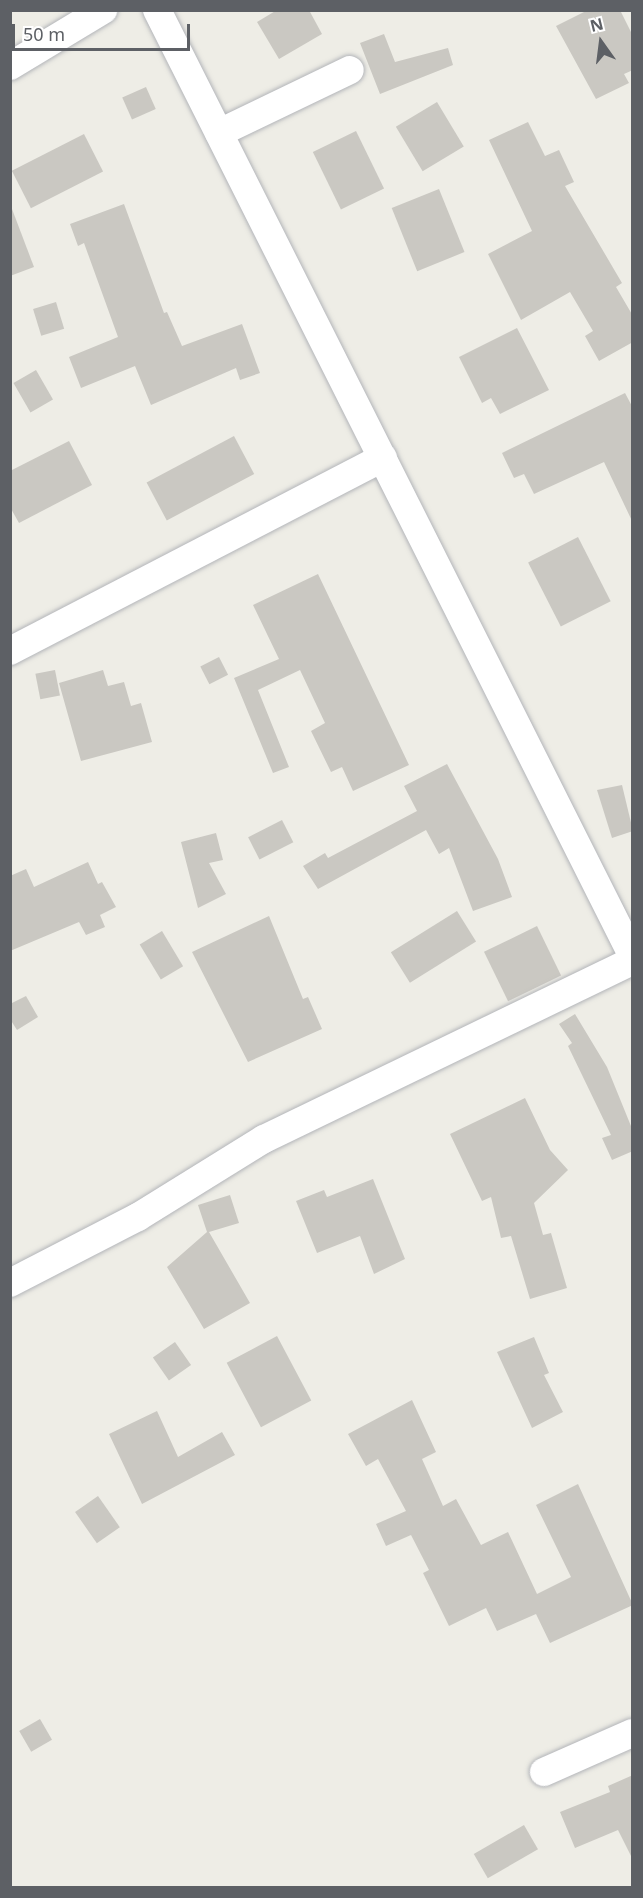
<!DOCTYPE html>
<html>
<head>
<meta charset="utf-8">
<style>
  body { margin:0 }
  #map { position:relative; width:643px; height:1898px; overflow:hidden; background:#eeede6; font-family:"Noto Sans",sans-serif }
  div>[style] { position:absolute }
  .building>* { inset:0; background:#cac8c2; transform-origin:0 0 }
  .roads { filter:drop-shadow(0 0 2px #b3b5b9) drop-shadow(0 0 2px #b3b5b9) }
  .minor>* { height:28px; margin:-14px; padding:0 14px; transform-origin:14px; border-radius:14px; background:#fff }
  span { translate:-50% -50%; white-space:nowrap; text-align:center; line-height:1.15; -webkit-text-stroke:5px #fff; paint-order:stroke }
  .frame { position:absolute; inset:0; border:12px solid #5d6065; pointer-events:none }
  .north { position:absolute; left:571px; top:12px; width:60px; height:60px; -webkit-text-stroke:4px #fff; paint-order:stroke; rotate:346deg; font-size:16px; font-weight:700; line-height:24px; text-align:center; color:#5d6065 }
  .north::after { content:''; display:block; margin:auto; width:21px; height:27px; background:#5d6065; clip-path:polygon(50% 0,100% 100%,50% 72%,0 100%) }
  .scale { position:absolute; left:12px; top:24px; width:178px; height:27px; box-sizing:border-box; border:3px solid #5d6065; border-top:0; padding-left:8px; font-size:18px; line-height:21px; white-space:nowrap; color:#5d6065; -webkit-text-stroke:4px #fff; paint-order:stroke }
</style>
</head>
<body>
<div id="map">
  <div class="building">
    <i style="clip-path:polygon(277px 10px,309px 10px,322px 34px,279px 59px,257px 22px)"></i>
    <i style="clip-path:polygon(588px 10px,620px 10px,633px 36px,633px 70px,624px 74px,629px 83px,596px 99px,556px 26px)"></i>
    <i style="clip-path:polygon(384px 34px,395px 62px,448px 48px,453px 65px,380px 94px,360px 43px)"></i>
    <i style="left:146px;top:87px;width:24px;height:26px;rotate:66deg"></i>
    <i style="left:437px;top:102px;width:52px;height:48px;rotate:59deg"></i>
    <i style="clip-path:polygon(528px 122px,545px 156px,559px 150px,574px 182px,565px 186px,622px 283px,616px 287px,633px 316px,633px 342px,599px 361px,585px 336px,593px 331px,570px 292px,521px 320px,488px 254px,532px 231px,489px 140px)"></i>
    <i style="left:356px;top:131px;width:64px;height:48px;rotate:64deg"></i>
    <i style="left:84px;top:134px;width:42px;height:81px;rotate:63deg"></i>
    <i style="left:439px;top:189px;width:68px;height:51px;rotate:68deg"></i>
    <i style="clip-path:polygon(124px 204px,164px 313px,167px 312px,182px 346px,242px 324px,260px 373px,240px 380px,236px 368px,151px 405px,135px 366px,81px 388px,69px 357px,118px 337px,84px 243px,78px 246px,70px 224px)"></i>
    <i style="clip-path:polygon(12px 209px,34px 267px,10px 276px,10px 210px)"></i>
    <i style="left:56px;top:302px;width:28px;height:24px;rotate:73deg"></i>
    <i style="clip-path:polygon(517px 328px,549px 390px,500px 414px,491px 398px,482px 403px,459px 357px)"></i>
    <i style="left:36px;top:370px;width:34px;height:26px;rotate:60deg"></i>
    <i style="clip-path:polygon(625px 393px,633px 408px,633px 523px,604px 462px,534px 494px,524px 474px,514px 478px,502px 453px)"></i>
    <i style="left:234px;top:436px;width:43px;height:99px;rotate:62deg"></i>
    <i style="clip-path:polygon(69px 441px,92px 485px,19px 523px,10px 507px,10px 471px)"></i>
    <i style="left:578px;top:537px;width:72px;height:56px;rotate:63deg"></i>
    <i style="clip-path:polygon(318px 574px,409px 765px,353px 791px,342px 767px,331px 772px,311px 731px,325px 723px,300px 670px,258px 690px,289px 767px,273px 773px,234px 678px,279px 659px,253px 605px)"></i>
    <i style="left:219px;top:657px;width:20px;height:21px;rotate:63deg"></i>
    <i style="left:55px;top:670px;width:26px;height:20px;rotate:79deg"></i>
    <i style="clip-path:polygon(103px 670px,108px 686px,124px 682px,131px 706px,141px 703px,152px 742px,81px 761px,59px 683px)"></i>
    <i style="clip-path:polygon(447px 764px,498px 859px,512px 897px,473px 911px,449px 848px,439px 854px,426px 830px,318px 889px,303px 866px,325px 853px,328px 858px,417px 811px,404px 786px)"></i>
    <i style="clip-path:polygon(622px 785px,633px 831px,612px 838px,597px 790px)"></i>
    <i style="left:282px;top:820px;width:25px;height:38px;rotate:63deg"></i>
    <i style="clip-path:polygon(216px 833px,223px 860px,209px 863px,226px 894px,198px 908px,181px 842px)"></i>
    <i style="clip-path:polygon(88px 862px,98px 884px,102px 882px,116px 907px,100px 915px,105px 927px,86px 935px,79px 922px,10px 951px,10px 876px,26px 869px,34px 887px)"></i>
    <i style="left:457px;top:911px;width:36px;height:78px;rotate:58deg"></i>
    <i style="clip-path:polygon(269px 916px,303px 999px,308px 997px,322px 1029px,248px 1062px,192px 952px)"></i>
    <i style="left:537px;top:926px;width:55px;height:59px;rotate:64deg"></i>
    <i style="left:162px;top:931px;width:41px;height:26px;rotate:59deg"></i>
    <i style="clip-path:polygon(26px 996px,38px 1017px,17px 1030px,10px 1019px,10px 1004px)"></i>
    <i style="clip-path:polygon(575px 1014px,607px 1067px,633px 1131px,633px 1151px,612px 1160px,602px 1138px,611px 1135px,568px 1046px,572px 1043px,559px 1024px)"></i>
    <i style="clip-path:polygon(525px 1098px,550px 1150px,568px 1170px,534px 1203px,543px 1235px,551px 1233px,567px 1288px,530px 1299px,511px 1236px,501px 1238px,491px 1197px,482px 1201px,450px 1134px)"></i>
    <i style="clip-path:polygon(373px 1179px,405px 1259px,374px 1274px,360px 1236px,317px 1253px,296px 1201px,324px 1190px,327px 1197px)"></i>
    <i style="clip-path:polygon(230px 1195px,239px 1223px,209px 1232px,250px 1303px,204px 1329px,167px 1267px,207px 1232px,198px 1205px)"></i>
    <i style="left:277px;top:1336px;width:73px;height:57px;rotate:62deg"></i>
    <i style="clip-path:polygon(534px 1337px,549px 1373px,544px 1375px,563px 1412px,532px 1428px,497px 1352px)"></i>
    <i style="left:175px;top:1342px;width:28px;height:27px;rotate:55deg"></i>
    <i style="clip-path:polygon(412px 1400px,436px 1452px,422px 1459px,443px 1506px,456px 1499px,481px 1545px,508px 1532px,537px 1594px,571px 1577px,536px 1505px,578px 1484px,633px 1605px,550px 1643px,536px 1614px,497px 1631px,486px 1608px,449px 1626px,423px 1573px,429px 1570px,411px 1535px,386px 1546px,376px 1524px,406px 1511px,378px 1459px,366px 1466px,348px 1434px)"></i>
    <i style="clip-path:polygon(157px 1411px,178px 1457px,222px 1432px,235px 1455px,142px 1504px,109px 1434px)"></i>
    <i style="left:98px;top:1496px;width:38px;height:28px;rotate:55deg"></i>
    <i style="left:40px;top:1719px;width:24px;height:24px;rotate:60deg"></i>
    <i style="clip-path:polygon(633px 1775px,633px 1860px,618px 1830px,575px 1848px,560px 1812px,610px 1792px,608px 1786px)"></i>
    <i style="left:524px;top:1825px;width:28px;height:58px;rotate:60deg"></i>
  </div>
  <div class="roads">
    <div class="minor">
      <i style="left:157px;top:10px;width:1058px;rotate:63.31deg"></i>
      <i style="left:10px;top:66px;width:109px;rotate:-31.1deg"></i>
      <i style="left:219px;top:133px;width:145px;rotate:-25.7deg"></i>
      <i style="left:10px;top:651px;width:420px;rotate:-27.4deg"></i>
      <i style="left:10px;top:1283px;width:144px;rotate:-27.3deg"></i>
      <i style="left:138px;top:1217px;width:148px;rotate:-31.8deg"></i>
      <i style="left:264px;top:1139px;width:409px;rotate:-25.8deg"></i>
      <i style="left:544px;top:1772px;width:96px;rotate:-23.9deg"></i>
    </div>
  </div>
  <div class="frame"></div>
  <div class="north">N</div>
  <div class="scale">50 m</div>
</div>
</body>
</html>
